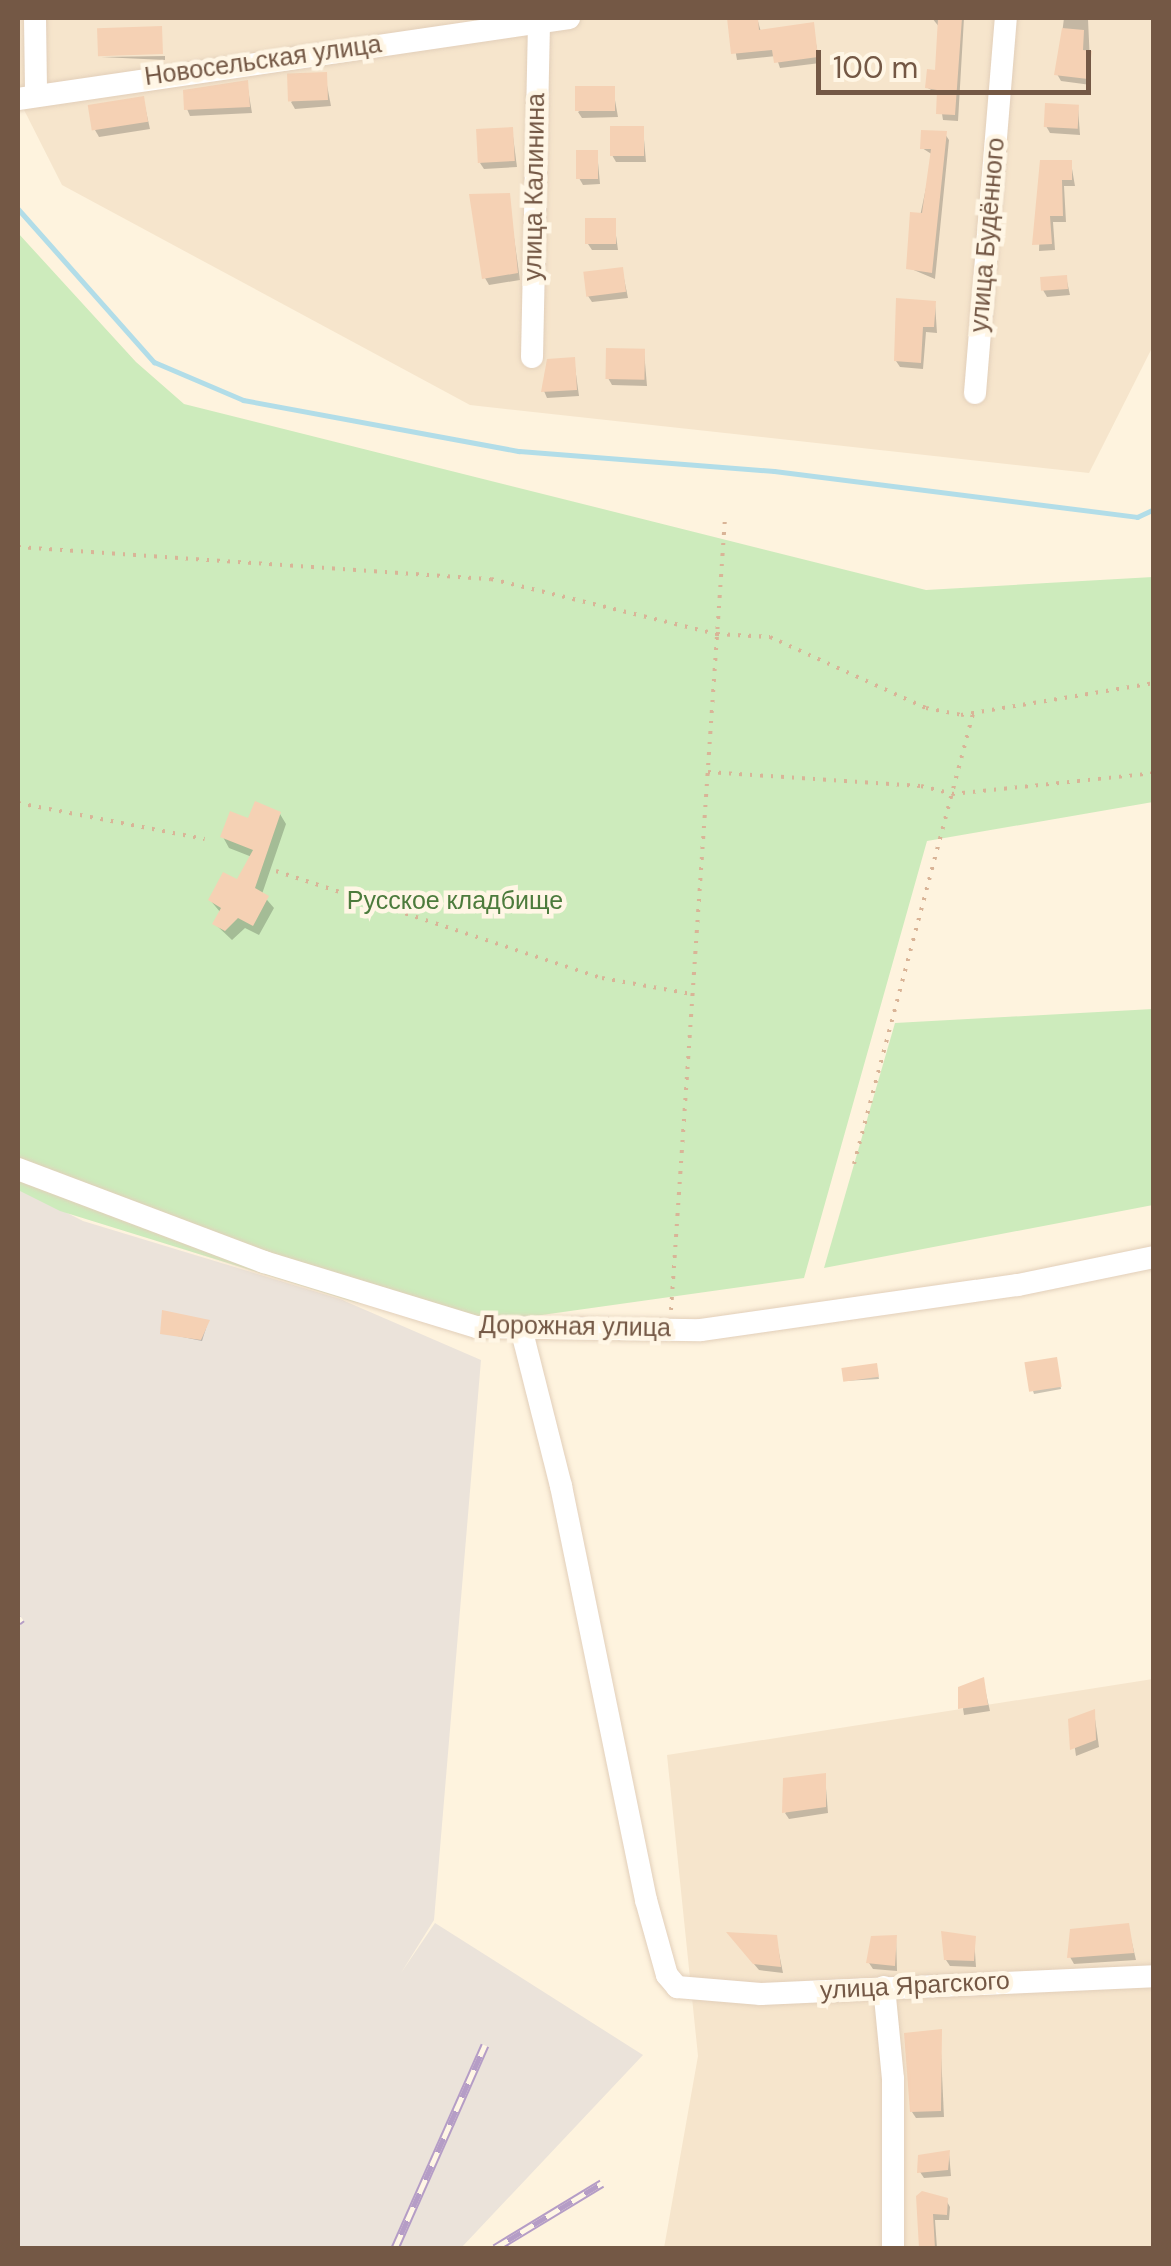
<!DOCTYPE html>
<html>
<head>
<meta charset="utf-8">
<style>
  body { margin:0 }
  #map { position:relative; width:1171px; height:2266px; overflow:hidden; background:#fef3de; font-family:"DM Sans",sans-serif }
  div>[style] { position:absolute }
  .residential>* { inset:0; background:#f6e5cc }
  .industrial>* { inset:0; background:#ebe3da }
  .green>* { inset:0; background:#cdebbc }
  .shadow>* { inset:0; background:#0003 }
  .stream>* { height:5px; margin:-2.5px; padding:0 2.5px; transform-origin:2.5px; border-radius:2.5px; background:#b2dde8 }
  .building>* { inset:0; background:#f5d1b4; transform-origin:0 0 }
  .path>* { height:4px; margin-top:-2px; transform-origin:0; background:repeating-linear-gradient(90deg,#d9b497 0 2.5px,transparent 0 10.5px) }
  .roads { filter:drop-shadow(0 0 2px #e2cfba) drop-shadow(0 0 2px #e2cfba) }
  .minor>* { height:22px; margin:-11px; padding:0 11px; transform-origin:11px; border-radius:11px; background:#fff }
  .rail>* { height:9px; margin-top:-4.5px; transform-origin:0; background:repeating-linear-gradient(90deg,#fff6e5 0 15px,#b59dc6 0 30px); box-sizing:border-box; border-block:2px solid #b59dc6 }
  span { translate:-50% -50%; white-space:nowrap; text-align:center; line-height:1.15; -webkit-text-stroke:9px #fff6e5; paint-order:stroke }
  .street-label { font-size:25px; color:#745845 }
  .park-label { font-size:25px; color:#4c7b3c }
  .frame { position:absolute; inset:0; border:20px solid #745845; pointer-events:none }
  .scale { position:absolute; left:816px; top:50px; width:275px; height:45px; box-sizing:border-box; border:5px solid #745845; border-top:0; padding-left:12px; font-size:30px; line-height:35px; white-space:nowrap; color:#745845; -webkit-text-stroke:8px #fff6e5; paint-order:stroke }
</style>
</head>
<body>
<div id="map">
  <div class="residential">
    <i style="clip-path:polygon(18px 18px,1153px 18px,1153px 346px,1089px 473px,470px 405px,62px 185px,18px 98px)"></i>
    <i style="clip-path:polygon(1153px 1679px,1153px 2248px,664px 2248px,698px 2056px,667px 1755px)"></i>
  </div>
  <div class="industrial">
    <i style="clip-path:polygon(18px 1188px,83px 1221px,340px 1299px,481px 1360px,434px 1920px,401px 1973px,435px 1923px,643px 2055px,461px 2248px,18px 2248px)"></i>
  </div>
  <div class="green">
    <i style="clip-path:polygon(18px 233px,136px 362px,184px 404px,926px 590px,1153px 577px,1153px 802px,927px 841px,804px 1278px,477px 1324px,354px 1302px,60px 1211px,18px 1190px)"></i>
    <i style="clip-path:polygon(1153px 1009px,1153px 1205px,824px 1268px,895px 1023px)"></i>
  </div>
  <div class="shadow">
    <i style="clip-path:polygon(757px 18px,761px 32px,812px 25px,820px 63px,780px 68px,776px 56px,737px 60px,730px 19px)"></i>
    <i style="clip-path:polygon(932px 18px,964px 18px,958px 121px,943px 120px,939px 95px,928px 88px,937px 73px,940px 28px)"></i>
    <i style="clip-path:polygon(1064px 18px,1101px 18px,1088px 19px,1091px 85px,1061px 81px,1057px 74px)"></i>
    <i style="clip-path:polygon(165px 56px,165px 60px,101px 57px)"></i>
    <i style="clip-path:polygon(325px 75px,331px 106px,295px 109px,291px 102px)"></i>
    <i style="clip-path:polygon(247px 83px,252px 113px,190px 116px,187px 109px)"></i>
    <i style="clip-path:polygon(613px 89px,618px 117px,582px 118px,578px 112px)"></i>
    <i style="clip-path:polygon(143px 98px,150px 129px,99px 137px,95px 130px)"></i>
    <i style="clip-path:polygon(1078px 108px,1080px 135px,1050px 133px,1046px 126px)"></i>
    <i style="clip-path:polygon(643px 128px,646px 162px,616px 162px,612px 155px)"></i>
    <i style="clip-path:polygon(512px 129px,517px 167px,484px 169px,480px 163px)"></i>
    <i style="clip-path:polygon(945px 134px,949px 140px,935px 279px,909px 268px,933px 155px,922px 148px)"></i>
    <i style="clip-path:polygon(597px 152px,600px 184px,583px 185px,579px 178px)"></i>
    <i style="clip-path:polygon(1042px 163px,1071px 163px,1075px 186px,1064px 186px,1066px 222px,1053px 222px,1055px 250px,1039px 251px)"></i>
    <i style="clip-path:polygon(508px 195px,520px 280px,489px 285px,485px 278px)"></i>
    <i style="clip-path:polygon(614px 221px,618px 250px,592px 250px,588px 244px)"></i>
    <i style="clip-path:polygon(622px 269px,628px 298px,592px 302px,588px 296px)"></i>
    <i style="clip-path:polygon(1066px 277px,1070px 295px,1047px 297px,1043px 290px)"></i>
    <i style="clip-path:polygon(935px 303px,937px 333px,926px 332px,923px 369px,900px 367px,896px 361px)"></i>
    <i style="clip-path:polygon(644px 351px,647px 386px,612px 385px,608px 378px)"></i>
    <i style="clip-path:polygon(574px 360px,579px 396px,547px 398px,544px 391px)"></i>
    <i style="clip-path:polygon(280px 814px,286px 824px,262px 894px,274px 908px,259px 935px,245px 928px,232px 940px,215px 924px,221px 913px,210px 900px,238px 883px,252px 857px,229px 848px,223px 837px)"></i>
    <i style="clip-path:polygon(208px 1322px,202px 1341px,163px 1333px)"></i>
    <i style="clip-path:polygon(1057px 1362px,1061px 1389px,1034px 1394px,1033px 1391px)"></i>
    <i style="clip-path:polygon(877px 1368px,879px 1379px,845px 1381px)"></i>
    <i style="clip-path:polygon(983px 1680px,990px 1711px,964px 1715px,960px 1689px)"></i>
    <i style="clip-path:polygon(1094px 1712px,1099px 1747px,1076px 1756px,1071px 1720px)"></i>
    <i style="clip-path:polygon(825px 1776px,828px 1813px,789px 1819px,785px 1813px)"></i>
    <i style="clip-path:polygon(1128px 1926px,1136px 1960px,1074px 1964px,1070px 1957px)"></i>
    <i style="clip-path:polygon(776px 1938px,783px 1973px,759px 1970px,733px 1939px)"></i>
    <i style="clip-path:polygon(896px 1938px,897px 1971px,873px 1969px,869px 1963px)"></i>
    <i style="clip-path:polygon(974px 1938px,976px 1967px,950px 1966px,946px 1960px)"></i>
    <i style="clip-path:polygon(940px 2031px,944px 2117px,916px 2118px,912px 2112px)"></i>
    <i style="clip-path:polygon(949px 2153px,951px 2176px,924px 2178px,920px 2172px)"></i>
    <i style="clip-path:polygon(918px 2197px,946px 2200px,950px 2207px,949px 2220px,935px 2220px,937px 2248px,920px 2248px)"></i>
  </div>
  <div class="stream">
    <i style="left:18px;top:209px;width:205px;rotate:48.4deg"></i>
    <i style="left:154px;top:362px;width:97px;rotate:23.1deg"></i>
    <i style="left:243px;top:400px;width:281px;rotate:10.5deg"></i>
    <i style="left:519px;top:451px;width:256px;rotate:4.5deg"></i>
    <i style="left:774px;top:471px;width:366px;rotate:7.2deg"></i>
    <i style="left:1137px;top:517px;width:19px;rotate:-25deg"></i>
  </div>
  <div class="building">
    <i style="clip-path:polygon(727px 18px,758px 18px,759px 30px,814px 22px,818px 57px,774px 63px,772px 50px,731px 54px)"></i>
    <i style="clip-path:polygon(938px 18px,962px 18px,955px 115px,936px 114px,937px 90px,925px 88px,927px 69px,935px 70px)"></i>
    <i style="left:162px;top:26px;width:28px;height:65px;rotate:88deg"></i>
    <i style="clip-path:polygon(1062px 28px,1084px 30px,1083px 50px,1092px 51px,1088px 79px,1054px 75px)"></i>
    <i style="left:327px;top:72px;width:28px;height:40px;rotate:88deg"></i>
    <i style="clip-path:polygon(248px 80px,250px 107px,184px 110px,183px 90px)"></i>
    <i style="left:615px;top:86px;width:25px;height:40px;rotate:90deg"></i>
    <i style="left:144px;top:96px;width:26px;height:57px;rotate:81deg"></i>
    <i style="left:1045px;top:103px;width:34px;height:24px;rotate:3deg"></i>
    <i style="left:610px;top:126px;width:34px;height:30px"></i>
    <i style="left:513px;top:127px;width:34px;height:37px;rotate:87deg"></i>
    <i style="clip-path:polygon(921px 130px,947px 131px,932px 273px,906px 269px,910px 212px,922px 213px,931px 149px,920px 149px)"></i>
    <i style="left:576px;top:150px;width:22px;height:29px"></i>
    <i style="clip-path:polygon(1040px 160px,1072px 160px,1072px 180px,1062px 180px,1063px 216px,1050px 216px,1052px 244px,1032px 245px)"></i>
    <i style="clip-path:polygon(510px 193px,518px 273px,482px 279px,469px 194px)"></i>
    <i style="left:616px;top:218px;width:26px;height:31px;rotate:90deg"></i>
    <i style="left:623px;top:267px;width:25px;height:40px;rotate:83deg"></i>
    <i style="left:1067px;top:275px;width:14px;height:27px;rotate:86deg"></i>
    <i style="clip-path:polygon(896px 298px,936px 301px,934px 327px,923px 327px,921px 363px,894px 361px)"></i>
    <i style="left:606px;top:348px;width:39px;height:31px;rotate:1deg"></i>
    <i style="clip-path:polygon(575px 357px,577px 390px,541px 392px,547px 359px)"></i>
    <i style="clip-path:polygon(255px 801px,281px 812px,255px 888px,269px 896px,253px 926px,238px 918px,225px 931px,212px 924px,221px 908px,208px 900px,223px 872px,237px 879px,253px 850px,220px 837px,230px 811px,248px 818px)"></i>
    <i style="clip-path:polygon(162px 1310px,210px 1320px,201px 1340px,160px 1334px)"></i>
    <i style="left:1057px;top:1357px;width:30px;height:33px;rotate:81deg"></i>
    <i style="left:877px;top:1363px;width:14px;height:36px;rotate:82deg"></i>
    <i style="clip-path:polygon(984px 1677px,988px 1705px,958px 1709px,958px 1687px)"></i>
    <i style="clip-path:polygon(1095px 1709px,1096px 1740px,1070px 1750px,1068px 1719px)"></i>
    <i style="clip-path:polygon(826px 1773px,826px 1807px,782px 1813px,783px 1778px)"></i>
    <i style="clip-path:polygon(1129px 1923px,1134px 1953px,1067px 1958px,1070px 1929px)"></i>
    <i style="clip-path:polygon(941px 1931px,976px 1936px,974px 1961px,944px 1960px)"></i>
    <i style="clip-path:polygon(726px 1932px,777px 1935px,781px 1967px,753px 1964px)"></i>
    <i style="clip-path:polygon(897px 1935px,895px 1966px,866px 1963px,871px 1936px)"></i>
    <i style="clip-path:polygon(942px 2029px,941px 2111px,910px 2112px,904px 2033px)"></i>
    <i style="clip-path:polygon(950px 2150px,948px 2170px,917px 2173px,918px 2155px)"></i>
    <i style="clip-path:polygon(922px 2191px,948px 2198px,947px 2215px,933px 2214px,935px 2248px,919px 2248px,916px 2196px)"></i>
  </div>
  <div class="path">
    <i style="left:18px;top:547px;width:474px;rotate:3.9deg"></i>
    <i style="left:491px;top:579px;width:233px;rotate:13.7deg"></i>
    <i style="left:717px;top:634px;width:53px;rotate:3.2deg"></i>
    <i style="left:770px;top:637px;width:171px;rotate:24.5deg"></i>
    <i style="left:926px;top:708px;width:36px;rotate:11deg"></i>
    <i style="left:961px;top:715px;width:196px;rotate:-9.4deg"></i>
    <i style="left:708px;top:772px;width:213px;rotate:3.8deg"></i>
    <i style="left:921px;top:786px;width:32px;rotate:14deg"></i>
    <i style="left:952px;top:794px;width:203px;rotate:-5.9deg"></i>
    <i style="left:18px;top:803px;width:190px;rotate:10.9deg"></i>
    <i style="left:276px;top:871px;width:343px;rotate:18.2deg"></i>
    <i style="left:602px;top:978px;width:91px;rotate:10.1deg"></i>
    <i style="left:854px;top:1164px;width:466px;rotate:-75.2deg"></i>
    <i style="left:671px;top:1310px;width:795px;rotate:-86.1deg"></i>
  </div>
  <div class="roads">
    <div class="minor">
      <i style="left:35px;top:18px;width:74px;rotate:89.2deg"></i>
      <i style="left:18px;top:99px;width:557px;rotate:-8.36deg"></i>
      <i style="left:532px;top:357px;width:339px;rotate:-88.8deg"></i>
      <i style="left:975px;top:393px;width:376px;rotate:-85.3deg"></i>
      <i style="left:18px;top:1169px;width:263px;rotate:20.7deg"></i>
      <i style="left:264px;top:1262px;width:223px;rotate:17deg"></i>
      <i style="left:477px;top:1327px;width:224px;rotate:0.8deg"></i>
      <i style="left:701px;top:1330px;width:320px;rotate:-8.1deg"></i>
      <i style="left:1018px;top:1285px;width:139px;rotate:-11.6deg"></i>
      <i style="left:521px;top:1328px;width:163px;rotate:75.8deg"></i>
      <i style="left:561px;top:1486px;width:423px;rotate:78.4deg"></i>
      <i style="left:646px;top:1900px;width:78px;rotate:74.4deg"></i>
      <i style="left:667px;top:1975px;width:16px;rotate:50deg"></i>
      <i style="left:677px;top:1987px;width:84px;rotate:4.8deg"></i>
      <i style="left:761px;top:1994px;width:393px;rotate:-2.6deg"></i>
      <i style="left:884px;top:1987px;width:92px;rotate:84.4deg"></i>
      <i style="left:893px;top:2079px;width:169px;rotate:90deg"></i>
    </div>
  </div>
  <div class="rail">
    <i style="left:18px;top:1621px;width:5px;rotate:-37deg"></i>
    <i style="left:395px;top:2248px;width:222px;rotate:-66.1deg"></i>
    <i style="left:495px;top:2248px;width:125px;rotate:-31.3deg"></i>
  </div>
  <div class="street-label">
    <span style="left:263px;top:61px;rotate:-8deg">Новосельская улица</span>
    <span style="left:535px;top:187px;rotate:-89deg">улица Калинина</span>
    <span style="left:988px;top:235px;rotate:-85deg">улица Будённого</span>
    <span style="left:575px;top:1327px;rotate:1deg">Дорожная улица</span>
    <span style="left:915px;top:1986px;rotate:-3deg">улица Ярагского</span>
  </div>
  <div class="park-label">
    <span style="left:455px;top:901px">Русское кладбище</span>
  </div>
  <div class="frame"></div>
  <div class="scale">100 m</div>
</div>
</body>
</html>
